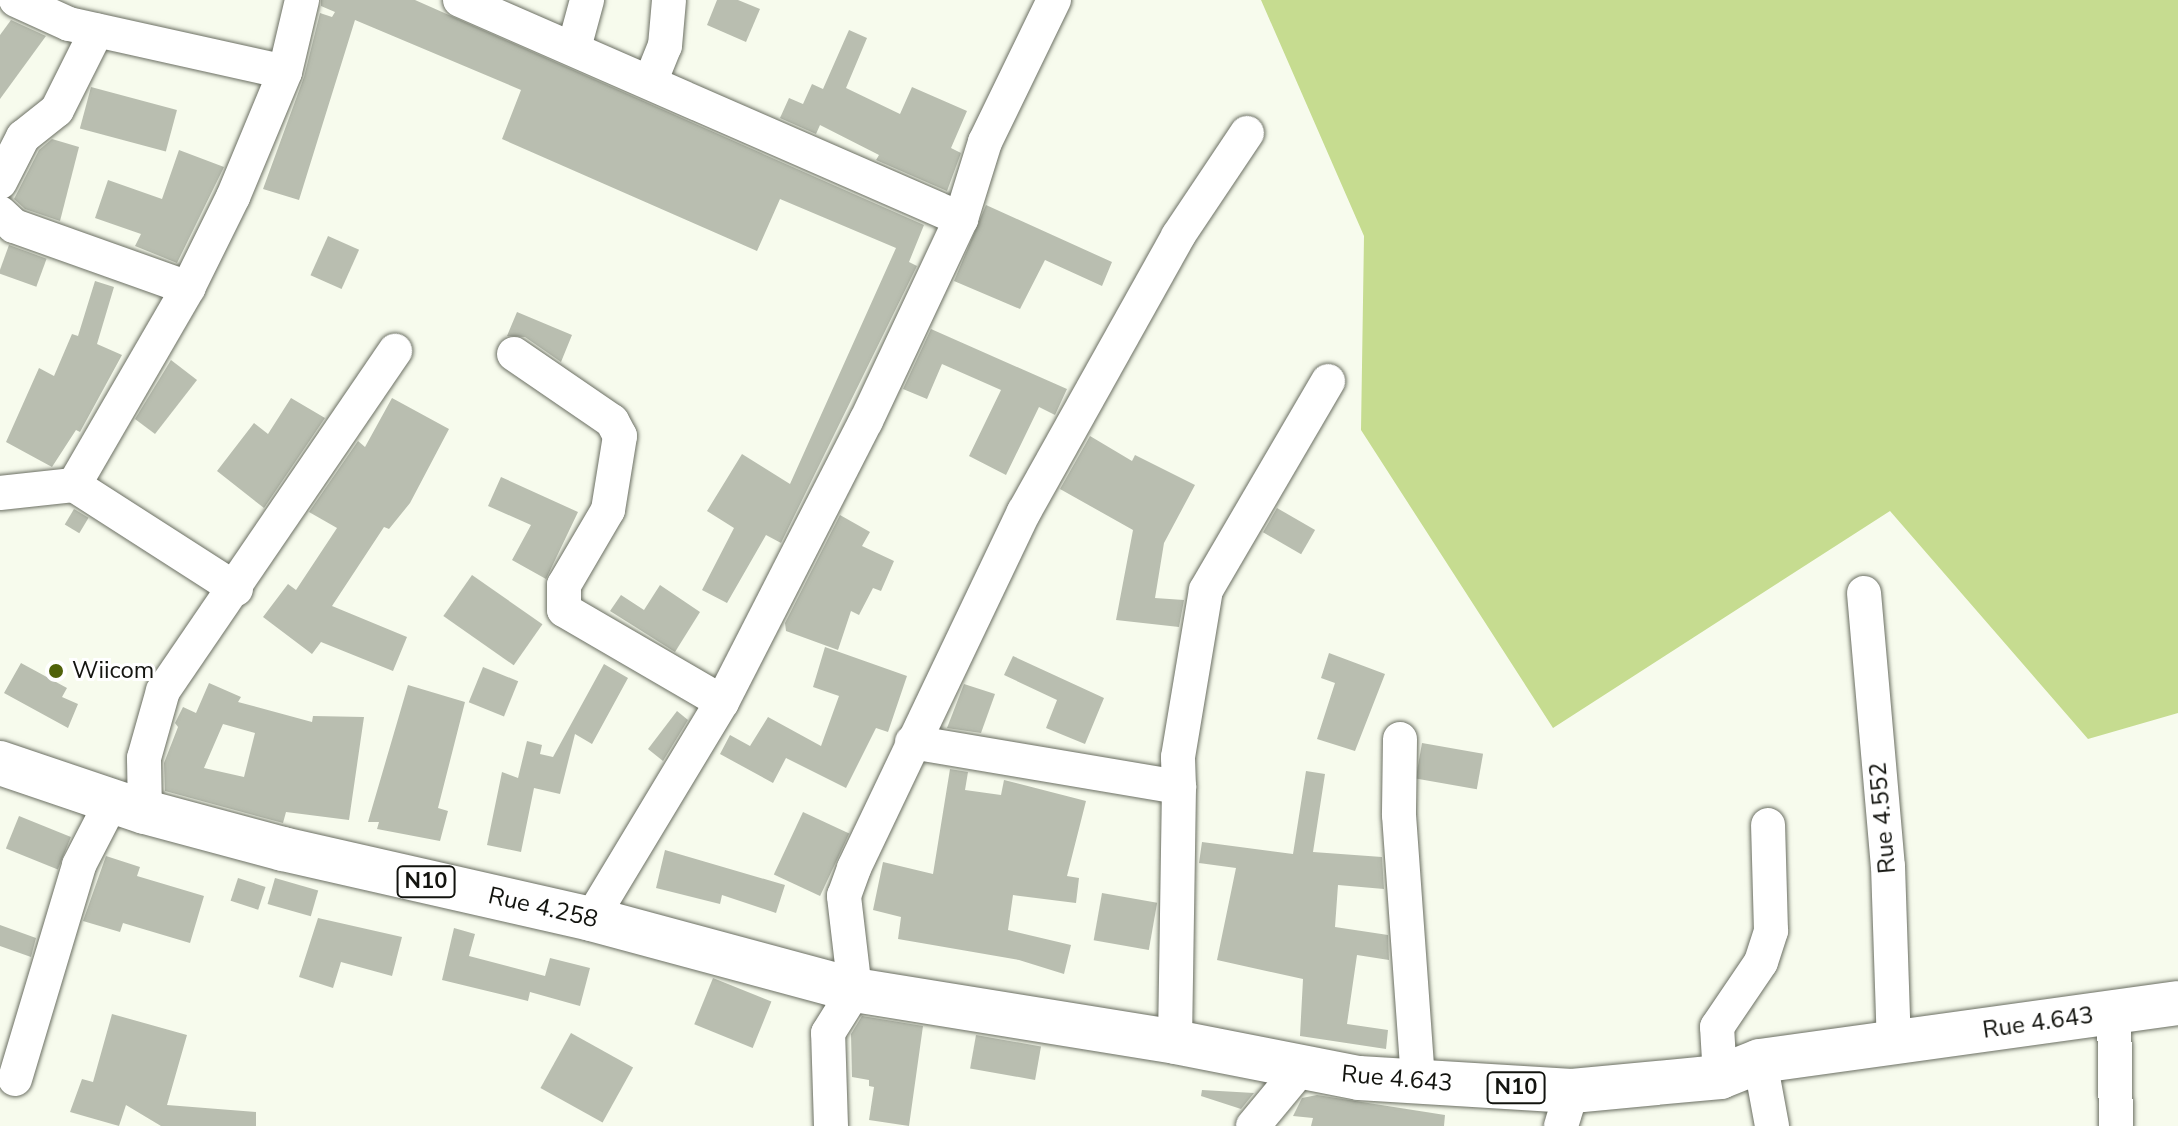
<!DOCTYPE html>
<html>
<head>
<meta charset="utf-8">
<style>
  body { margin:0 }
  #map { position:relative; width:2178px; height:1126px; overflow:hidden; background:#f7fbed; font-family:"Nunito Sans",sans-serif }
  div>[style] { position:absolute }
  .green>* { inset:0; background:#c6dc90 }
  .building>* { inset:0; background:#b9beb0; transform-origin:0 0 }
  .roads { filter:drop-shadow(0 0 2px #6b6f63) drop-shadow(0 0 2px #6b6f63) }
  .minor>* { height:34px; margin:-17px; padding:0 17px; transform-origin:17px; border-radius:17px; background:#fff }
  .highway>* { height:44px; margin:-22px; padding:0 22px; transform-origin:22px; border-radius:22px; background:#fff }
  .dots>* { width:22px; height:22px; translate:-50% -50%; box-sizing:border-box; border:4px solid #fff; border-radius:50% }
  span { translate:-50% -50%; white-space:nowrap; text-align:center; line-height:1.15; -webkit-text-stroke:6px #fff; paint-order:stroke }
  .shield-label span { padding:2px 6px; background:#fff; border:2px solid; border-radius:6px; -webkit-text-stroke-width:0 }
  .shield-label { font-size:22px; color:#13140f; font-weight:700 }
  .poi-label { font-size:24px; color:#13140f }
  .left { translate:0 -50%; text-align:left }
  .street-label { font-size:24px; color:#13140f }
</style>
</head>
<body>
<div id="map">
  <div class="green">
    <i style="clip-path:polygon(1261px 0,2178px 0,2178px 713px,2088px 739px,1890px 511px,1553px 728px,1361px 430px,1364px 236px)"></i>
  </div>
  <div class="building">
    <i style="clip-path:polygon(321px 0,415px 0,924px 225px,909px 262px,917px 266px,781px 543px,766px 535px,727px 603px,702px 590px,734px 528px,707px 511px,742px 454px,790px 484px,896px 248px,780px 199px,757px 251px,502px 139px,521px 90px,355px 20px,299px 200px,263px 189px,304px 77px,320px 13px,332px 17px,335px 12px,321px 6px)"></i>
    <i style="clip-path:polygon(717px 0,738px 0,760px 9px,746px 42px,707px 25px)"></i>
    <i style="clip-path:polygon(11px 20px,46px 36px,0 99px,0 35px)"></i>
    <i style="clip-path:polygon(849px 30px,867px 38px,846px 88px,900px 114px,912px 87px,967px 111px,951px 148px,961px 153px,947px 191px,876px 160px,879px 155px,820px 125px,816px 134px,780px 118px,789px 98px,803px 104px,812px 84px,823px 89px)"></i>
    <i style="left:91px;top:87px;width:89px;height:43px;rotate:15deg"></i>
    <i style="clip-path:polygon(52px 139px,79px 147px,60px 221px,25px 209px,14px 199px,39px 150px)"></i>
    <i style="clip-path:polygon(179px 150px,224px 167px,177px 263px,135px 246px,141px 234px,95px 218px,108px 180px,162px 199px)"></i>
    <i style="clip-path:polygon(986px 205px,1112px 262px,1102px 286px,1045px 260px,1020px 309px,954px 281px)"></i>
    <i style="left:328px;top:236px;width:34px;height:43px;rotate:24deg"></i>
    <i style="left:9px;top:245px;width:40px;height:30px;rotate:20deg"></i>
    <i style="clip-path:polygon(95px 281px,114px 287px,97px 344px,122px 355px,80px 432px,76px 430px,52px 467px,6px 442px,39px 368px,54px 376px,72px 334px,78px 336px)"></i>
    <i style="clip-path:polygon(517px 312px,572px 335px,561px 362px,525px 337px,507px 336px)"></i>
    <i style="clip-path:polygon(931px 329px,1067px 389px,1055px 415px,1039px 407px,1006px 475px,969px 456px,1001px 390px,942px 364px,927px 399px,903px 389px)"></i>
    <i style="clip-path:polygon(171px 360px,197px 380px,155px 434px,135px 419px)"></i>
    <i style="clip-path:polygon(291px 398px,325px 418px,264px 508px,217px 471px,254px 423px,268px 434px)"></i>
    <i style="clip-path:polygon(392px 398px,449px 429px,410px 503px,389px 529px,384px 527px,332px 606px,407px 637px,393px 671px,321px 642px,312px 654px,263px 617px,288px 584px,296px 590px,337px 528px,309px 512px,358px 441px,365px 447px)"></i>
    <i style="clip-path:polygon(1090px 436px,1132px 461px,1135px 455px,1195px 485px,1164px 543px,1155px 598px,1184px 600px,1179px 627px,1116px 620px,1133px 530px,1060px 489px)"></i>
    <i style="clip-path:polygon(501px 477px,578px 512px,546px 579px,512px 560px,531px 525px,488px 506px)"></i>
    <i style="left:1277px;top:508px;width:44px;height:28px;rotate:30deg"></i>
    <i style="left:74px;top:509px;width:17px;height:18px;rotate:31deg"></i>
    <i style="clip-path:polygon(840px 515px,870px 532px,862px 546px,894px 561px,881px 591px,873px 588px,859px 615px,851px 611px,838px 650px,786px 631px,785px 623px)"></i>
    <i style="left:472px;top:575px;width:86px;height:50px;rotate:35deg"></i>
    <i style="clip-path:polygon(660px 585px,700px 612px,675px 652px,610px 611px,621px 595px,644px 610px)"></i>
    <i style="clip-path:polygon(825px 647px,907px 676px,888px 732px,876px 728px,846px 788px,786px 758px,773px 783px,720px 754px,730px 735px,750px 746px,768px 717px,821px 746px,839px 696px,813px 687px)"></i>
    <i style="clip-path:polygon(1329px 653px,1385px 674px,1355px 751px,1317px 739px,1335px 683px,1321px 678px)"></i>
    <i style="clip-path:polygon(1013px 656px,1104px 698px,1085px 744px,1046px 728px,1057px 700px,1004px 675px)"></i>
    <i style="clip-path:polygon(21px 663px,67px 688px,62px 697px,78px 704px,68px 728px,4px 693px)"></i>
    <i style="clip-path:polygon(604px 664px,628px 678px,592px 744px,575px 734px,560px 794px,534px 788px,521px 852px,487px 845px,502px 772px,518px 778px,527px 741px,542px 745px,540px 754px,553px 757px)"></i>
    <i style="left:483px;top:667px;width:38px;height:38px;rotate:22deg"></i>
    <i style="clip-path:polygon(evenodd,209px 683px,241px 697px,238px 702px,312px 722px,313px 716px,364px 717px,349px 820px,286px 812px,283px 823px,165px 791px,164px 763px,178px 727px,175px 723px,183px 707px,196px 713px,209px 683px,223px 724px,255px 733px,244px 777px,204px 768px,223px 724px)"></i>
    <i style="clip-path:polygon(964px 684px,995px 694px,981px 733px,947px 728px)"></i>
    <i style="clip-path:polygon(408px 685px,465px 702px,438px 808px,448px 811px,440px 841px,377px 829px,379px 822px,368px 822px)"></i>
    <i style="clip-path:polygon(677px 711px,688px 720px,663px 761px,648px 749px)"></i>
    <i style="left:1422px;top:743px;width:62px;height:36px;rotate:10deg"></i>
    <i style="clip-path:polygon(950px 769px,968px 772px,965px 790px,1001px 795px,1004px 780px,1086px 801px,1067px 876px,1079px 878px,1076px 903px,1013px 895px,1008px 930px,1071px 945px,1064px 974px,1019px 960px,898px 939px,901px 917px,873px 910px,883px 862px,933px 874px)"></i>
    <i style="clip-path:polygon(1306px 771px,1325px 774px,1313px 852px,1382px 857px,1384px 889px,1338px 885px,1335px 927px,1388px 935px,1389px 960px,1357px 955px,1347px 1024px,1388px 1030px,1386px 1049px,1300px 1036px,1303px 979px,1217px 960px,1236px 868px,1199px 863px,1202px 842px,1293px 854px)"></i>
    <i style="left:803px;top:812px;width:51px;height:69px;rotate:25deg"></i>
    <i style="left:19px;top:816px;width:56px;height:35px;rotate:22deg"></i>
    <i style="clip-path:polygon(665px 850px,785px 885px,776px 913px,722px 895px,720px 904px,656px 888px)"></i>
    <i style="clip-path:polygon(106px 856px,140px 867px,137px 876px,204px 896px,190px 943px,123px 923px,120px 932px,83px 921px)"></i>
    <i style="left:238px;top:878px;width:29px;height:24px;rotate:18deg"></i>
    <i style="left:275px;top:878px;width:45px;height:27px;rotate:16deg"></i>
    <i style="left:1102px;top:893px;width:56px;height:48px;rotate:10deg"></i>
    <i style="clip-path:polygon(318px 918px,402px 937px,392px 976px,341px 962px,333px 988px,299px 977px)"></i>
    <i style="clip-path:polygon(0 925px,36px 938px,31px 957px,0 946px)"></i>
    <i style="clip-path:polygon(454px 928px,475px 934px,469px 956px,545px 976px,550px 958px,590px 968px,580px 1006px,530px 992px,528px 1001px,442px 980px)"></i>
    <i style="left:713px;top:978px;width:63px;height:50px;rotate:22deg"></i>
    <i style="clip-path:polygon(112px 1014px,187px 1035px,167px 1105px,256px 1112px,256px 1126px,161px 1126px,126px 1105px,119px 1126px,70px 1112px,82px 1079px,93px 1082px)"></i>
    <i style="clip-path:polygon(862px 1016px,923px 1026px,909px 1126px,869px 1120px,874px 1087px,869px 1086px,869px 1080px,852px 1077px,851px 1034px)"></i>
    <i style="left:571px;top:1033px;width:71px;height:63px;rotate:29deg"></i>
    <i style="left:976px;top:1035px;width:66px;height:34px;rotate:10deg"></i>
    <i style="clip-path:polygon(1202px 1090px,1254px 1093px,1241px 1109px,1201px 1096px)"></i>
    <i style="clip-path:polygon(1317px 1095px,1445px 1115px,1444px 1126px,1311px 1126px,1313px 1118px,1293px 1116px,1302px 1098px)"></i>
  </div>
  <div class="roads">
    <div class="minor">
      <i style="left:16px;top:0;width:58px;rotate:24.4deg"></i>
      <i style="left:69px;top:24px;width:221px;rotate:12.5deg"></i>
      <i style="left:460px;top:0;width:547px;rotate:23.61deg"></i>
      <i style="left:574px;top:48px;width:50px;rotate:-74.8deg"></i>
      <i style="left:651px;top:80px;width:37px;rotate:-68deg"></i>
      <i style="left:665px;top:46px;width:46px;rotate:-85deg"></i>
      <i style="left:0;top:182px;width:51px;rotate:-62.9deg"></i>
      <i style="left:23px;top:137px;width:43px;rotate:-38.5deg"></i>
      <i style="left:57px;top:110px;width:89px;rotate:-63.4deg"></i>
      <i style="left:0;top:213px;width:19px;rotate:43deg"></i>
      <i style="left:14px;top:226px;width:185px;rotate:19.6deg"></i>
      <i style="left:514px;top:354px;width:119px;rotate:34.4deg"></i>
      <i style="left:612px;top:421px;width:17px;rotate:62deg"></i>
      <i style="left:620px;top:436px;width:75px;rotate:99.2deg"></i>
      <i style="left:608px;top:510px;width:87px;rotate:120.4deg"></i>
      <i style="left:564px;top:585px;width:25px;rotate:90deg"></i>
      <i style="left:564px;top:610px;width:183px;rotate:30.2deg"></i>
      <i style="left:0;top:493px;width:74px;rotate:-6.2deg"></i>
      <i style="left:236px;top:589px;width:193px;rotate:-147.3deg"></i>
      <i style="left:74px;top:485px;width:228px;rotate:-59.9deg"></i>
      <i style="left:188px;top:288px;width:102px;rotate:-63.7deg"></i>
      <i style="left:233px;top:197px;width:135px;rotate:-67.4deg"></i>
      <i style="left:285px;top:72px;width:74px;rotate:-76.7deg"></i>
      <i style="left:1864px;top:593px;width:274px;rotate:85deg"></i>
      <i style="left:1888px;top:866px;width:177px;rotate:88.1deg"></i>
      <i style="left:1400px;top:739px;width:76px;rotate:90.8deg"></i>
      <i style="left:1399px;top:815px;width:268px;rotate:85.9deg"></i>
      <i style="left:912px;top:742px;width:271px;rotate:9.6deg"></i>
      <i style="left:1179px;top:787px;width:255px;rotate:90.9deg"></i>
      <i style="left:1179px;top:787px;width:30px;rotate:-92deg"></i>
      <i style="left:1178px;top:757px;width:169px;rotate:-80.5deg"></i>
      <i style="left:1206px;top:590px;width:242px;rotate:-59.7deg"></i>
      <i style="left:145px;top:812px;width:54px;rotate:-91.1deg"></i>
      <i style="left:144px;top:758px;width:70px;rotate:-74.2deg"></i>
      <i style="left:163px;top:691px;width:412px;rotate:-55.7deg"></i>
      <i style="left:591px;top:919px;width:253px;rotate:-58.9deg"></i>
      <i style="left:722px;top:702px;width:316px;rotate:-62.9deg"></i>
      <i style="left:866px;top:421px;width:223px;rotate:-64.8deg"></i>
      <i style="left:961px;top:219px;width:81px;rotate:-72.7deg"></i>
      <i style="left:985px;top:142px;width:158px;rotate:-64.1deg"></i>
      <i style="left:2114px;top:1012px;width:114px;rotate:89deg"></i>
      <i style="left:1760px;top:1061px;width:66px;rotate:79.5deg"></i>
      <i style="left:1720px;top:1077px;width:50px;rotate:-93.4deg"></i>
      <i style="left:1717px;top:1027px;width:78px;rotate:-55.9deg"></i>
      <i style="left:1761px;top:962px;width:33px;rotate:-72deg"></i>
      <i style="left:1771px;top:931px;width:106px;rotate:-91.6deg"></i>
      <i style="left:15px;top:1079px;width:223px;rotate:-73.3deg"></i>
      <i style="left:79px;top:865px;width:72px;rotate:-62.7deg"></i>
      <i style="left:831px;top:1126px;width:93px;rotate:-91.8deg"></i>
      <i style="left:828px;top:1033px;width:51px;rotate:-57.9deg"></i>
      <i style="left:855px;top:990px;width:95px;rotate:-96.7deg"></i>
      <i style="left:844px;top:896px;width:30px;rotate:-70deg"></i>
      <i style="left:854px;top:868px;width:395px;rotate:-64.5deg"></i>
      <i style="left:1024px;top:512px;width:316px;rotate:-60.8deg"></i>
      <i style="left:1178px;top:236px;width:124px;rotate:-56.2deg"></i>
      <i style="left:1253px;top:1126px;width:77px;rotate:-50.3deg"></i>
      <i style="left:1561px;top:1126px;width:37px;rotate:-73deg"></i>
    </div>
    <div class="highway">
      <i style="left:0;top:763px;width:153px;rotate:18.7deg"></i>
      <i style="left:145px;top:812px;width:143px;rotate:15deg"></i>
      <i style="left:283px;top:849px;width:316px;rotate:12.8deg"></i>
      <i style="left:591px;top:919px;width:273px;rotate:15.1deg"></i>
      <i style="left:855px;top:990px;width:324px;rotate:9.2deg"></i>
      <i style="left:1175px;top:1042px;width:187px;rotate:11.1deg"></i>
      <i style="left:1359px;top:1078px;width:213px;rotate:3.5deg"></i>
      <i style="left:1572px;top:1091px;width:149px;rotate:-5.4deg"></i>
      <i style="left:1720px;top:1077px;width:43px;rotate:-21.8deg"></i>
      <i style="left:1760px;top:1061px;width:422px;rotate:-7.9deg"></i>
    </div>
  </div>
  <div class="dots">
    <i style="left:56px;top:671px;background:#50620a"></i>
  </div>
  <div class="shield-label">
    <span style="left:426px;top:882px">N10</span>
    <span style="left:1516px;top:1088px">N10</span>
  </div>
  <div class="poi-label">
    <span class="left" style="left:72px;top:671px">Wiicom</span>
  </div>
  <div class="street-label">
    <span style="left:1883px;top:818px;rotate:-95deg">Rue 4.552</span>
    <span style="left:543px;top:908px;rotate:13deg">Rue 4.258</span>
    <span style="left:2038px;top:1023px;rotate:-8deg">Rue 4.643</span>
    <span style="left:1397px;top:1079px;rotate:5deg">Rue 4.643</span>
  </div>
</div>
</body>
</html>
